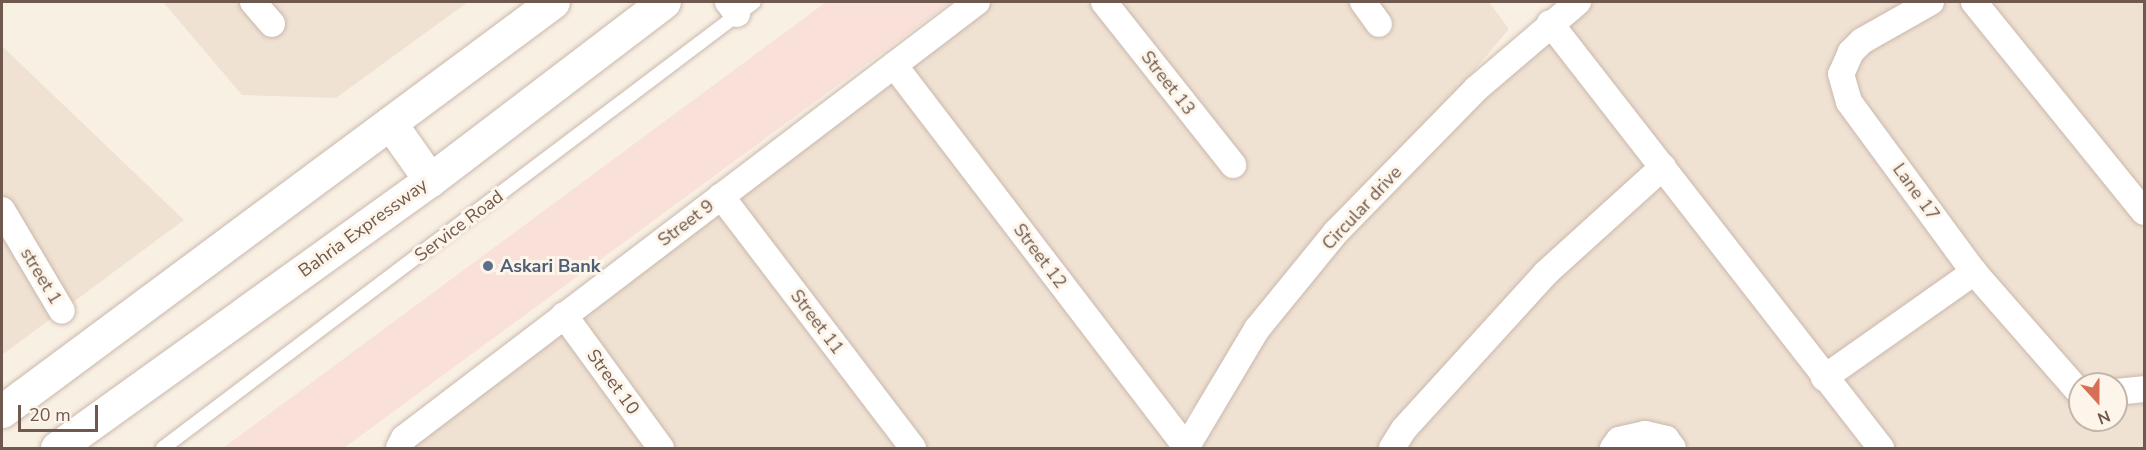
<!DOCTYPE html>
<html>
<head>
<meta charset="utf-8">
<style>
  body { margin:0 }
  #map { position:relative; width:2146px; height:450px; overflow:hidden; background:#f9f0e4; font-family:"Nunito Sans",sans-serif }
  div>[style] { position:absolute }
  .residential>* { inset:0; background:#f0e2d3 }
  .commercial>* { inset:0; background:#f9e1d9 }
  .roads { filter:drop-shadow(0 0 2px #c9b8ac) drop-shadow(0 0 2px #c9b8ac) }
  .service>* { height:14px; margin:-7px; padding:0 7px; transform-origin:7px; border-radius:7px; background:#fff }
  .minor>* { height:26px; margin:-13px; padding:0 13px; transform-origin:13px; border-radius:13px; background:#fff }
  .secondary>* { height:33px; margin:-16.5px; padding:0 16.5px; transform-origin:16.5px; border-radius:16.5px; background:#fff }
  .dots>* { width:16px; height:16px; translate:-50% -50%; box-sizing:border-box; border:3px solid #fdf5ea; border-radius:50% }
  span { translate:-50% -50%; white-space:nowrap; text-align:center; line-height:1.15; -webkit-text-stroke:6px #fdf5ea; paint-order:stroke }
  .street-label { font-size:18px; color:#6f584d }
  .service-label { font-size:18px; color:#4e5e75; font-weight:700 }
  .left { translate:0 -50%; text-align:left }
  .frame { position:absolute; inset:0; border:3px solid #6f584d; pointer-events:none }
  .north { position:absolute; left:2068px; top:372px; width:60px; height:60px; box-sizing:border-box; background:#fdf5ea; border:2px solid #c4b6ab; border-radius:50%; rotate:159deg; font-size:16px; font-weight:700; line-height:24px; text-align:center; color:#6f584d }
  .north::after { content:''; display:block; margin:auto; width:21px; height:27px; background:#d66f56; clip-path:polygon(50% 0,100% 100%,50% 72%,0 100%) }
  .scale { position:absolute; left:18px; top:405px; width:80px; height:27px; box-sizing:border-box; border:3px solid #6f584d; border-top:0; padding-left:8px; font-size:18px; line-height:21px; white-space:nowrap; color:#6f584d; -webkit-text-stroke:4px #fdf5ea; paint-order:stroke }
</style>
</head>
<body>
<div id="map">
  <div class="residential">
    <i style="clip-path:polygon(163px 2px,468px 2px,336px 98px,242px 95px)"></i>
    <i style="clip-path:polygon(evenodd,963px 2px,1489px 2px,1509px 29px,1313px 263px,1379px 190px,1595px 2px,2144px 2px,2144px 448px,1185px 448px,1250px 339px,1190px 411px,1166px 448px,384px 448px,963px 2px,2080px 384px,2116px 384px,2116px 420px,2080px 420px,2080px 384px)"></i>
    <i style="clip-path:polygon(2px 46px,184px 220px,2px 355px)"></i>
  </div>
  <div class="commercial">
    <i style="clip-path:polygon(826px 2px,951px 2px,344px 448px,223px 448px)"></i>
  </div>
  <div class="roads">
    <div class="service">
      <i style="left:163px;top:448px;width:740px;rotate:-37.04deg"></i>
    </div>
    <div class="minor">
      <i style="left:253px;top:2px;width:29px;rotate:49deg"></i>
      <i style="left:728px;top:2px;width:15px;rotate:53deg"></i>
      <i style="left:1104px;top:2px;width:208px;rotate:51.6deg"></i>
      <i style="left:1363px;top:2px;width:27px;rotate:54deg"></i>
      <i style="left:1931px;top:2px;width:79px;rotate:150.5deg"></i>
      <i style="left:1862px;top:41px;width:16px;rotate:135deg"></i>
      <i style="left:1851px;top:52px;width:24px;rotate:114deg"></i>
      <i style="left:1841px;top:74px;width:29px;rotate:74deg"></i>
      <i style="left:1849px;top:102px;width:211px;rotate:53.7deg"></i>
      <i style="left:1974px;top:272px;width:161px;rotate:48.8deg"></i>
      <i style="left:1974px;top:2px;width:270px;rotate:51deg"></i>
      <i style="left:1550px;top:23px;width:539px;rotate:52.09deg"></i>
      <i style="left:894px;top:65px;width:481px;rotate:52.6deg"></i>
      <i style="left:721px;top:196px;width:317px;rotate:52.7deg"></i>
      <i style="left:2px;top:210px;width:117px;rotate:59.3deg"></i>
      <i style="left:564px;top:315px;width:165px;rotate:53.9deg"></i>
      <i style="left:1824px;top:378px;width:184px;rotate:-35.2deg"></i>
      <i style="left:2116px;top:392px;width:28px;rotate:-6deg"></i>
      <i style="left:399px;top:448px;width:11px;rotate:-63deg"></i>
      <i style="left:404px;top:438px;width:720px;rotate:-37.27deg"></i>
      <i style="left:1186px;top:448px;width:139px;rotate:-59.2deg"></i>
      <i style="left:1257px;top:329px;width:125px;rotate:-50.8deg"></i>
      <i style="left:1336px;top:232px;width:200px;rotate:-45.6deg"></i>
      <i style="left:1476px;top:89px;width:134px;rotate:-40.5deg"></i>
      <i style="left:1392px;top:448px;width:22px;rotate:-58deg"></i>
      <i style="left:1404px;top:429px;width:211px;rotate:-47.7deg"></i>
      <i style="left:1546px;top:273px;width:158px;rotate:-42.2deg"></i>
      <i style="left:1613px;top:448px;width:10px;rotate:-53deg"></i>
      <i style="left:1619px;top:440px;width:27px;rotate:-13deg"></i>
      <i style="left:1645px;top:434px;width:22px;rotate:13deg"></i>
      <i style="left:1666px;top:439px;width:11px;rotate:52deg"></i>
    </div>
    <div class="secondary">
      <i style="left:390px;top:123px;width:70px;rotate:54.9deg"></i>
      <i style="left:2px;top:411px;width:686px;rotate:-36.59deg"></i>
      <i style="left:57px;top:448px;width:459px;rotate:-35.7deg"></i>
      <i style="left:430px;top:180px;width:294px;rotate:-37.3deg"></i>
    </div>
  </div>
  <div class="dots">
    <i style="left:488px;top:266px;background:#5c6f8a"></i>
  </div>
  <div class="street-label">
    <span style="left:1168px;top:83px;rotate:52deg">Street 13</span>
    <span style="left:1916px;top:192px;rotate:54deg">Lane 17</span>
    <span style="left:1362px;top:208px;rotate:-47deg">Circular drive</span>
    <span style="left:686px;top:223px;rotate:-37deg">Street 9</span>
    <span style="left:459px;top:226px;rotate:-37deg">Service Road</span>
    <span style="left:363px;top:228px;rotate:-36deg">Bahria Expressway</span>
    <span style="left:1040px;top:256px;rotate:53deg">Street 12</span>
    <span style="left:41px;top:276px;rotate:59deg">street 1</span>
    <span style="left:817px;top:322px;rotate:53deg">Street 11</span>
    <span style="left:613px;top:382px;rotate:54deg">Street 10</span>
  </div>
  <div class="service-label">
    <span class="left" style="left:500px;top:266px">Askari Bank</span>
  </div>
  <div class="frame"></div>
  <div class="north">N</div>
  <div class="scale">20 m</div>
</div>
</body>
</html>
